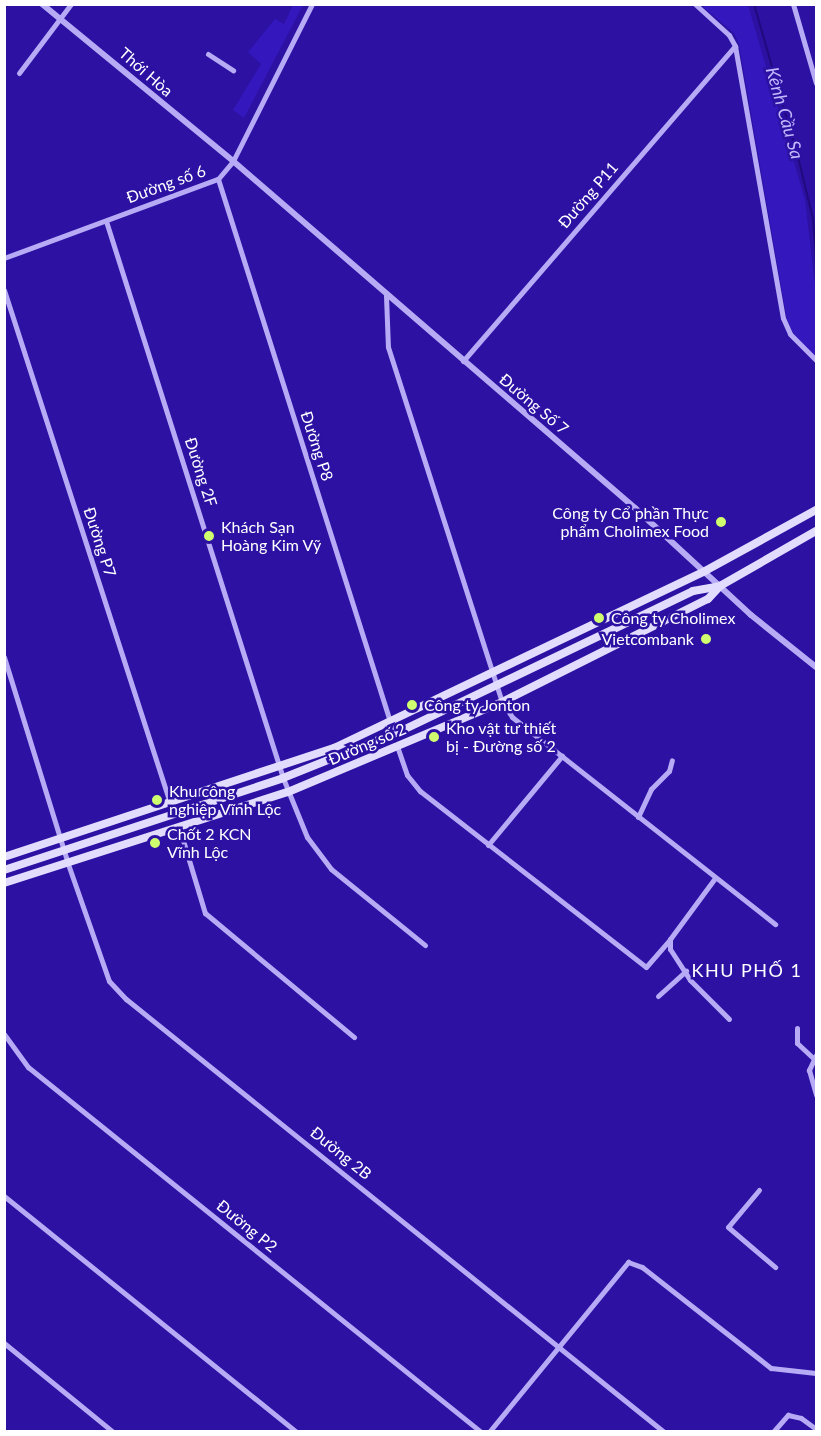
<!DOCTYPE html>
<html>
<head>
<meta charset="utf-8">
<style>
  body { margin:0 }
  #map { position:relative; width:821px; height:1436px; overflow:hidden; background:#2c11a3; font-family:Lato,sans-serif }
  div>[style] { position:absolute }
  .green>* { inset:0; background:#3518bd }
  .stream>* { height:2px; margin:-1px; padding:0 1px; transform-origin:1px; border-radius:1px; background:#210a7e }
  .minor>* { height:5px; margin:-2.5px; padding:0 2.5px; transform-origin:2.5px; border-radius:2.5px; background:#b8abf6 }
  .tertiary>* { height:6px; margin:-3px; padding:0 3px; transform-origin:3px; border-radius:3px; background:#b8abf6 }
  .secondary>* { height:8px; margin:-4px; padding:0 4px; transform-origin:4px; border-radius:4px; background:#e2dcfe }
  .dots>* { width:16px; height:16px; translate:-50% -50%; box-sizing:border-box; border:3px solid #2c11a3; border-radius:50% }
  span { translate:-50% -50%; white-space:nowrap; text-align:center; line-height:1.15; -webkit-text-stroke:5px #2c11a3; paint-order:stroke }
  .street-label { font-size:16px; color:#fff }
  .poi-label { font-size:16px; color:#fff }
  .right { translate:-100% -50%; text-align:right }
  .left { translate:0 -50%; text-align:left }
  .water-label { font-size:18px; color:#c3b8fc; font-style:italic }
  .neighbourhood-label { font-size:18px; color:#fff; letter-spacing:1.5px }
  .frame { position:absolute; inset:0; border:6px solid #fff; pointer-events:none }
</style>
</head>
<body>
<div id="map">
  <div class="green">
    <i style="clip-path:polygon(293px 5px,303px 5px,244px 118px,233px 110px,261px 64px,248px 52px,275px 19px,284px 24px)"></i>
    <i style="clip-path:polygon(701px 5px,748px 5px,805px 200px,816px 293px,816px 356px,795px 338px,787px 320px,739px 44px,734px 33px)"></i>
  </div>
  <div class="stream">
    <i style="left:754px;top:4px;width:163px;rotate:74deg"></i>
    <i style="left:799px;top:161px;width:60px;rotate:76.4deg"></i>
    <i style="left:813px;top:219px;width:40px;rotate:85.7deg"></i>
  </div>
  <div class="minor">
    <i style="left:695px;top:4px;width:46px;rotate:42.4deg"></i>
    <i style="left:729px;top:35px;width:13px;rotate:61deg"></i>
    <i style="left:735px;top:46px;width:276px;rotate:80deg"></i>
    <i style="left:783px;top:318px;width:17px;rotate:66deg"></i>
    <i style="left:790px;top:334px;width:37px;rotate:45deg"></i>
    <i style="left:793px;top:4px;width:82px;rotate:73.8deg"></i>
    <i style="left:208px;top:54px;width:30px;rotate:33deg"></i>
    <i style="left:19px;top:73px;width:86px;rotate:-53deg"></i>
    <i style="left:218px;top:179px;width:582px;rotate:72.41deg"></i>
    <i style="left:106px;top:221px;width:584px;rotate:72.37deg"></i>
    <i style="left:283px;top:778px;width:64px;rotate:67.9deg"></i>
    <i style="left:307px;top:837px;width:40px;rotate:53deg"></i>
    <i style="left:331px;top:869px;width:121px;rotate:39deg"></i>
    <i style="left:4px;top:258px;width:228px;rotate:-20.3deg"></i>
    <i style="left:218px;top:179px;width:23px;rotate:-50deg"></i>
    <i style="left:233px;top:161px;width:176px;rotate:-63.3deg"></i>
    <i style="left:4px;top:290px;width:539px;rotate:72.07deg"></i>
    <i style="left:386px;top:296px;width:51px;rotate:87.8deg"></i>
    <i style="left:388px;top:347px;width:373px;rotate:72.2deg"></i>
    <i style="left:502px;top:702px;width:18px;rotate:56deg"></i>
    <i style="left:512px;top:717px;width:335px;rotate:38.2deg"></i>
    <i style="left:463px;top:361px;width:416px;rotate:-49.2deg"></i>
    <i style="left:4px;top:657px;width:217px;rotate:72.8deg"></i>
    <i style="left:68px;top:864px;width:124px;rotate:70.7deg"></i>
    <i style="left:109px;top:981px;width:25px;rotate:47deg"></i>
    <i style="left:126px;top:999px;width:691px;rotate:38.83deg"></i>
    <i style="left:397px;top:746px;width:31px;rotate:71deg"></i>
    <i style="left:407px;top:775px;width:21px;rotate:51deg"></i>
    <i style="left:420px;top:791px;width:286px;rotate:37.9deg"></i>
    <i style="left:646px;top:967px;width:37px;rotate:-49deg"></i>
    <i style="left:638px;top:817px;width:31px;rotate:-65deg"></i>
    <i style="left:651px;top:789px;width:25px;rotate:-45deg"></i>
    <i style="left:669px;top:771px;width:11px;rotate:-75deg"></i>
    <i style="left:179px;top:827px;width:90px;rotate:73.2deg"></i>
    <i style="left:205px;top:913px;width:194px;rotate:39.8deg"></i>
    <i style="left:488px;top:845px;width:116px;rotate:-50.3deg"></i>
    <i style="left:715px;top:878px;width:76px;rotate:126.4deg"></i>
    <i style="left:670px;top:939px;width:10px;rotate:90deg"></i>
    <i style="left:670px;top:949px;width:37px;rotate:57deg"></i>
    <i style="left:690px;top:980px;width:55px;rotate:45deg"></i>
    <i style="left:658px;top:996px;width:38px;rotate:-42deg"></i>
    <i style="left:797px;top:1028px;width:15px;rotate:90deg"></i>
    <i style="left:797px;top:1043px;width:22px;rotate:43deg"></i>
    <i style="left:4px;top:1034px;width:41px;rotate:54deg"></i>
    <i style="left:28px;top:1067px;width:582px;rotate:38.86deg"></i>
    <i style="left:816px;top:1055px;width:17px;rotate:115deg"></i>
    <i style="left:809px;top:1070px;width:26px;rotate:74deg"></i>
    <i style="left:759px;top:1190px;width:48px;rotate:130deg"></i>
    <i style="left:728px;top:1227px;width:62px;rotate:40.4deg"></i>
    <i style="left:4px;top:1196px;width:376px;rotate:38.9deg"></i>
    <i style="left:4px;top:1343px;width:141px;rotate:39.2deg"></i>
    <i style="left:489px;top:1432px;width:220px;rotate:-50.7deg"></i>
    <i style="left:628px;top:1262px;width:15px;rotate:20deg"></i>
    <i style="left:642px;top:1267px;width:164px;rotate:38.1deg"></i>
    <i style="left:771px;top:1368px;width:45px;rotate:6.3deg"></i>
    <i style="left:773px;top:1432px;width:23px;rotate:-49deg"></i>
    <i style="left:788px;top:1415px;width:13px;rotate:13deg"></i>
    <i style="left:801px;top:1418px;width:19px;rotate:36deg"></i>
  </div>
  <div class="tertiary">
    <i style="left:42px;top:4px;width:247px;rotate:39.4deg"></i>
    <i style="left:233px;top:161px;width:531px;rotate:40.8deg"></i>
    <i style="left:635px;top:508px;width:158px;rotate:42.7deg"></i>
    <i style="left:751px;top:615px;width:83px;rotate:38.7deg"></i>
  </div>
  <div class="secondary">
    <i style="left:4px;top:857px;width:348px;rotate:-18.3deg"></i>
    <i style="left:334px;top:748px;width:411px;rotate:-25.5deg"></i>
    <i style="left:705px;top:571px;width:127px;rotate:-28.8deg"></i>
    <i style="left:4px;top:870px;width:294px;rotate:-18.2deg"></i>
    <i style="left:283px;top:778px;width:129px;rotate:-21.8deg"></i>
    <i style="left:403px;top:730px;width:322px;rotate:-25.6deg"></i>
    <i style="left:693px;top:591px;width:27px;rotate:-10deg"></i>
    <i style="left:4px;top:883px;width:298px;rotate:-17.8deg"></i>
    <i style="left:288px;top:792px;width:232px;rotate:-22.8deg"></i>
    <i style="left:502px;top:702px;width:230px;rotate:-26.6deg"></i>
    <i style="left:708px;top:599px;width:18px;rotate:-47deg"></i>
    <i style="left:720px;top:586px;width:111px;rotate:-29.8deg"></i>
  </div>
  <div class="dots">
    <i style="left:721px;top:522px;background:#cfff6f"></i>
    <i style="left:209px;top:536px;background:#cfff6f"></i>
    <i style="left:599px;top:618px;background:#cfff6f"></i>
    <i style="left:706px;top:639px;background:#cfff6f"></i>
    <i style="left:412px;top:705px;background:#cfff6f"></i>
    <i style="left:434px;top:737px;background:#cfff6f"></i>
    <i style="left:157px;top:800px;background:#cfff6f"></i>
    <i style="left:155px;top:843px;background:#cfff6f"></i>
  </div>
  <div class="street-label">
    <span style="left:146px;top:72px;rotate:41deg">Thới Hòa</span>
    <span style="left:166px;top:184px;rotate:-20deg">Đường số 6</span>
    <span style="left:588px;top:195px;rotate:-49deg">Đường P11</span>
    <span style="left:534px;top:404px;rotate:40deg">Đường Số 7</span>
    <span style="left:317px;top:446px;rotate:72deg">Đường P8</span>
    <span style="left:201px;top:472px;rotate:72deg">Đường 2F</span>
    <span style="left:100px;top:542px;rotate:72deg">Đường P7</span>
    <span style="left:367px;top:744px;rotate:-23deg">Đường số 2</span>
    <span style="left:341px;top:1153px;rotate:39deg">Đường 2B</span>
    <span style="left:247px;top:1226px;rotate:39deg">Đường P2</span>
  </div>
  <div class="poi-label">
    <span class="right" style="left:709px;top:522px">Công ty Cổ phần Thực<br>phẩm Cholimex Food</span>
    <span class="left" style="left:221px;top:536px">Khách Sạn<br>Hoàng Kim Vỹ</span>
    <span class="left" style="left:611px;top:618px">Công ty Cholimex</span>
    <span class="right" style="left:694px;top:639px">Vietcombank</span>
    <span class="left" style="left:424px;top:705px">Công ty Jonton</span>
    <span class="left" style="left:446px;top:737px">Kho vật tư thiết<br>bị - Đường số 2</span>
    <span class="left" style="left:169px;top:800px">Khu công<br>nghiệp Vĩnh Lộc</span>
    <span class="left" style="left:167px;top:843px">Chốt 2 KCN<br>Vĩnh Lộc</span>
  </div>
  <div class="water-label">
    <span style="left:785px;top:113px;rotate:74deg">Kênh Cầu Sa</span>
  </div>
  <div class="neighbourhood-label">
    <span style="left:747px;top:970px">KHU PHỐ 1</span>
  </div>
  <div class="frame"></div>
</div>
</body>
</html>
